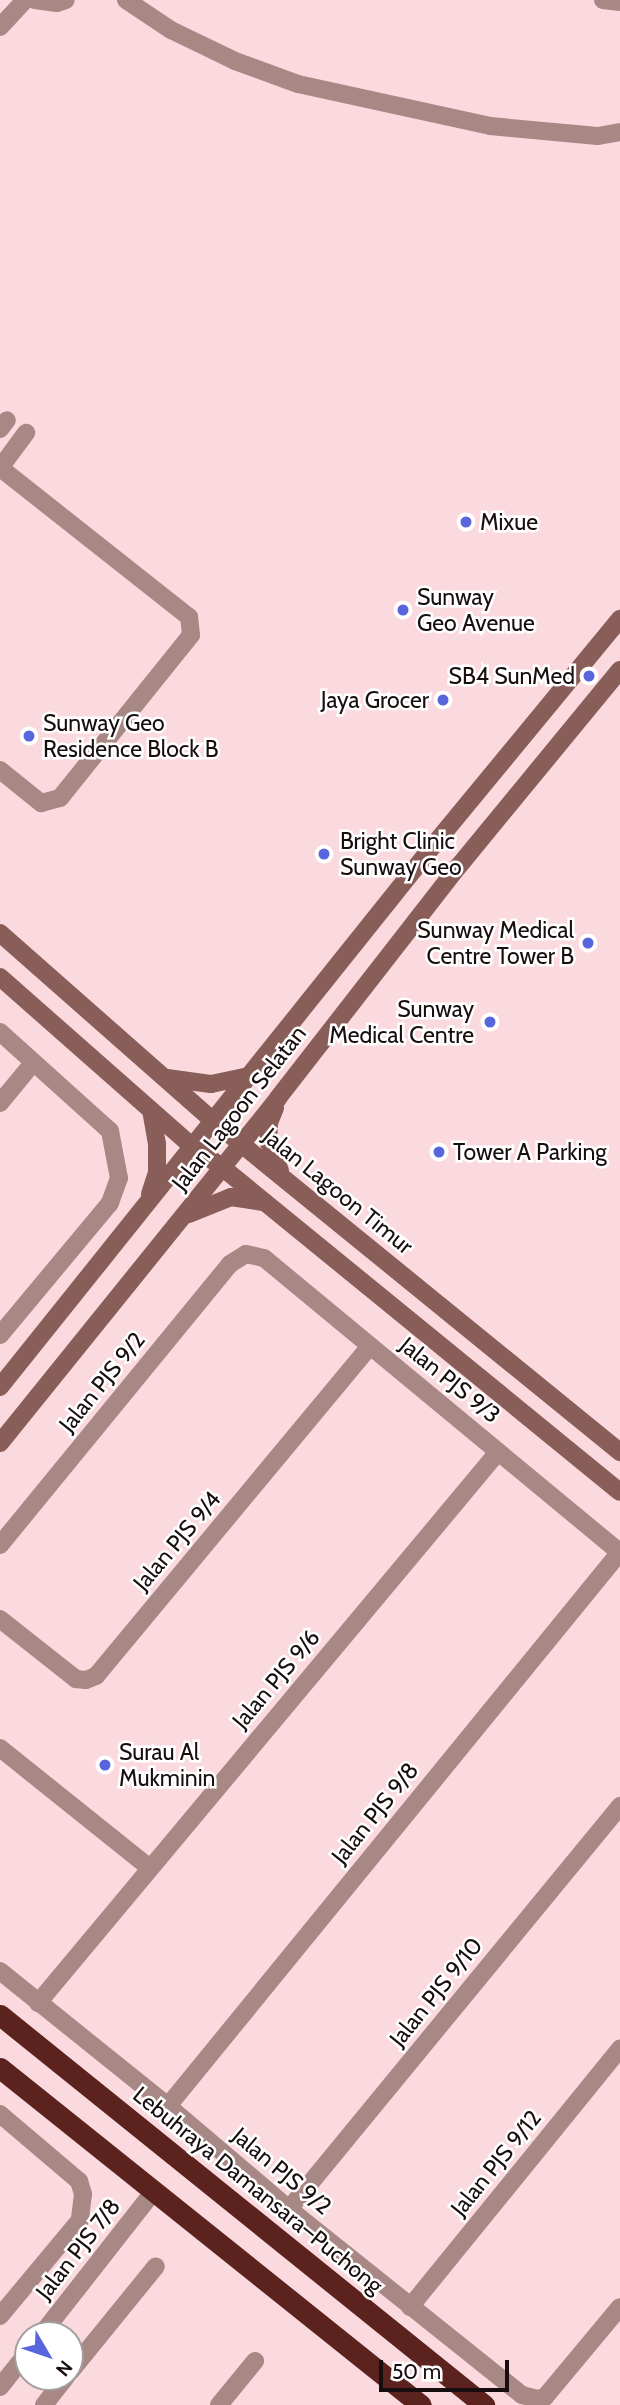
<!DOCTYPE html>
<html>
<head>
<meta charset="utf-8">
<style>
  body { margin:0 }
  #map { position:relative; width:620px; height:2405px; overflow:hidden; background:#fadade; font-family:Cabin,sans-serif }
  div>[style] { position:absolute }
  .minor>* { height:18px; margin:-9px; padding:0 9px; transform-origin:9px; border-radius:9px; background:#a88884 }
  .tertiary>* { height:18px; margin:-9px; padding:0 9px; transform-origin:9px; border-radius:9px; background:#a88884 }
  .secondary>* { height:18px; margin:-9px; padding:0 9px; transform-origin:9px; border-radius:9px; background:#895d58 }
  .motorway>* { height:21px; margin:-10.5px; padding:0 10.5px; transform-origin:10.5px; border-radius:10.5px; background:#5c231e }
  .dots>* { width:19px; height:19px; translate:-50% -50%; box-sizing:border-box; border:4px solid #fff; border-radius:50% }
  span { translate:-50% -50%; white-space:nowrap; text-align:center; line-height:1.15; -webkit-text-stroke:5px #fff; paint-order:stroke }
  .poi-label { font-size:23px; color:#180d0f }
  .left { translate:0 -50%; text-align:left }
  .right { translate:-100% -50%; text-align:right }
  .street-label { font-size:23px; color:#180d0f }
  .north { position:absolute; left:14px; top:2321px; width:70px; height:70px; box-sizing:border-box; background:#fff; border:2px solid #a39e9f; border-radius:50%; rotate:129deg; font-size:19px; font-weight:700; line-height:28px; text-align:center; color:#180d0f }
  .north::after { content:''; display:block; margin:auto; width:24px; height:32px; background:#5865dc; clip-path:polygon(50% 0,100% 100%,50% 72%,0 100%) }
  .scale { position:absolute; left:379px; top:2360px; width:130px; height:32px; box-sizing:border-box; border:4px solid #180d0f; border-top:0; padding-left:9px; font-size:21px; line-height:24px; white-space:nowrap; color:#180d0f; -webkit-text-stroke:5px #fff; paint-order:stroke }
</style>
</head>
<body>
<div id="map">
  <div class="minor">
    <i style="left:35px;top:0;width:22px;rotate:8deg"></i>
    <i style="left:57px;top:3px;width:9px;rotate:-18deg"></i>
    <i style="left:126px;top:0;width:54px;rotate:33.7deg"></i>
    <i style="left:171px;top:30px;width:71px;rotate:25.8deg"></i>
    <i style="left:235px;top:61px;width:67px;rotate:20.1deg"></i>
    <i style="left:298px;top:84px;width:197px;rotate:12.3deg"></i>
    <i style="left:490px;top:126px;width:108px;rotate:5.3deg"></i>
    <i style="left:598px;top:136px;width:22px;rotate:-10deg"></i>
    <i style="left:603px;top:0;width:17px;rotate:7deg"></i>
    <i style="left:0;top:27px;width:37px;rotate:-47deg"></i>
    <i style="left:0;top:429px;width:11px;rotate:-52deg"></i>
    <i style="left:0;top:770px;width:53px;rotate:38.8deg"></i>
    <i style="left:41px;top:803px;width:20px;rotate:-15deg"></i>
    <i style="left:60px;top:798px;width:209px;rotate:-51.2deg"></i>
    <i style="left:191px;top:635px;width:18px;rotate:-96deg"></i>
    <i style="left:189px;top:617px;width:241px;rotate:-141.7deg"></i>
    <i style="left:0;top:468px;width:44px;rotate:-53.4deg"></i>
    <i style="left:0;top:1032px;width:148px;rotate:42deg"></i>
    <i style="left:110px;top:1131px;width:48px;rotate:79.2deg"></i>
    <i style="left:119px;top:1178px;width:27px;rotate:110deg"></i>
    <i style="left:110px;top:1203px;width:172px;rotate:129.8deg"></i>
    <i style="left:0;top:1103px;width:52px;rotate:-50.5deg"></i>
    <i style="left:0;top:1545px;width:363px;rotate:-50.7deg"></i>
    <i style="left:230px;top:1264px;width:19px;rotate:-32deg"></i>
    <i style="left:246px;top:1254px;width:18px;rotate:13deg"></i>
    <i style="left:264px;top:1258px;width:462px;rotate:39.6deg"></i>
    <i style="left:0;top:1619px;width:97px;rotate:38.3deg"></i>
    <i style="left:76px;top:1679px;width:10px;rotate:6deg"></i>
    <i style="left:86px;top:1680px;width:11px;rotate:-22deg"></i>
    <i style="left:96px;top:1676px;width:429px;rotate:-50.3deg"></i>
    <i style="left:0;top:1748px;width:192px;rotate:38.7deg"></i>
    <i style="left:0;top:1971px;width:216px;rotate:38.8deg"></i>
    <i style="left:168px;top:2106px;width:159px;rotate:40.4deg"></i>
    <i style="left:289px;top:2209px;width:298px;rotate:38.6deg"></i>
    <i style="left:522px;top:2395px;width:16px;rotate:14deg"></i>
    <i style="left:538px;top:2399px;width:7px;rotate:-16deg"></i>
    <i style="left:545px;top:2397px;width:117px;rotate:-50.2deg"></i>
    <i style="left:38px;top:2003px;width:718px;rotate:-50.14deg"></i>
    <i style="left:168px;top:2106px;width:715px;rotate:-50.79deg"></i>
    <i style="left:0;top:2114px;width:104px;rotate:40.3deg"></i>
    <i style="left:79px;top:2181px;width:14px;rotate:73deg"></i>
    <i style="left:83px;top:2194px;width:26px;rotate:97deg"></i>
    <i style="left:80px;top:2220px;width:125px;rotate:129.8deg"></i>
    <i style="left:289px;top:2209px;width:522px;rotate:-50.6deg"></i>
    <i style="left:410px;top:2307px;width:333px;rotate:-50.9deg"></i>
    <i style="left:70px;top:2372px;width:136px;rotate:-50.9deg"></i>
    <i style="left:44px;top:2405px;width:36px;rotate:-52deg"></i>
    <i style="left:219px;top:2405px;width:57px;rotate:-50.7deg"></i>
  </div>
  <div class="tertiary">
    <i style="left:41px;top:2335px;width:182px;rotate:-51.9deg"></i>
    <i style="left:0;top:2387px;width:45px;rotate:-51.3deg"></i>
  </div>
  <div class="secondary">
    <i style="left:0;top:933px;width:284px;rotate:41.4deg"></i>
    <i style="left:213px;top:1121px;width:525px;rotate:39.12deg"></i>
    <i style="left:0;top:977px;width:256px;rotate:41.4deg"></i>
    <i style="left:192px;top:1146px;width:38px;rotate:35deg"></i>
    <i style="left:223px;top:1168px;width:512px;rotate:39.22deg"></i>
    <i style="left:167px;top:1078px;width:44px;rotate:7.8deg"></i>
    <i style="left:211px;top:1084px;width:40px;rotate:-12deg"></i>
    <i style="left:275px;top:1108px;width:16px;rotate:112deg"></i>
    <i style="left:269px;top:1123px;width:18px;rotate:93deg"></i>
    <i style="left:268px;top:1141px;width:32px;rotate:68deg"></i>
    <i style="left:150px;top:1194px;width:23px;rotate:-72deg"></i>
    <i style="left:157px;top:1172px;width:28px;rotate:-90deg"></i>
    <i style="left:157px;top:1144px;width:34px;rotate:-100deg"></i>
    <i style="left:189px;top:1214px;width:45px;rotate:-22deg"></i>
    <i style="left:231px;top:1197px;width:31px;rotate:9deg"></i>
    <i style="left:0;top:1387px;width:692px;rotate:-51.34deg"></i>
    <i style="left:432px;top:847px;width:296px;rotate:-50.5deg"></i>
    <i style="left:0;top:1443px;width:443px;rotate:-51.1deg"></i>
    <i style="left:278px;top:1098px;width:293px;rotate:-52.1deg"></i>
    <i style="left:458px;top:867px;width:255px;rotate:-50.6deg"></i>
  </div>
  <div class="motorway">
    <i style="left:0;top:2015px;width:622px;rotate:38.86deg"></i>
    <i style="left:0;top:2068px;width:539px;rotate:38.68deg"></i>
  </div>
  <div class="dots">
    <i style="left:466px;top:522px;background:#5865dc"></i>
    <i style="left:403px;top:610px;background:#5865dc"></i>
    <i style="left:589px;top:676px;background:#5865dc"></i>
    <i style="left:443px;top:700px;background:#5865dc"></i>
    <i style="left:29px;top:736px;background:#5865dc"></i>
    <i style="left:324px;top:854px;background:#5865dc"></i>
    <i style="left:588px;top:943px;background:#5865dc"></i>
    <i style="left:490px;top:1022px;background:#5865dc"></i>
    <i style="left:439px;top:1152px;background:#5865dc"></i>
    <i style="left:105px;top:1765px;background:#5865dc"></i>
  </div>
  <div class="poi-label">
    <span class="left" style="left:480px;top:522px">Mixue</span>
    <span class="left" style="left:417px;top:610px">Sunway<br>Geo Avenue</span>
    <span class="right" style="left:575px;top:676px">SB4 SunMed</span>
    <span class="right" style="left:429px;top:700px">Jaya Grocer</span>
    <span class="left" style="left:43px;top:736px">Sunway Geo<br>Residence Block B</span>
    <span class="left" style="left:340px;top:854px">Bright Clinic<br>Sunway Geo</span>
    <span class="right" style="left:574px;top:943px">Sunway Medical<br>Centre Tower B</span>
    <span class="right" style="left:474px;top:1022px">Sunway<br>Medical Centre</span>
    <span class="left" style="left:453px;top:1152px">Tower A Parking</span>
    <span class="left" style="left:119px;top:1765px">Surau Al<br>Mukminin</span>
  </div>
  <div class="street-label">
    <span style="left:239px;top:1108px;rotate:-52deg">Jalan Lagoon Selatan</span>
    <span style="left:338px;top:1191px;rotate:39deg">Jalan Lagoon Timur</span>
    <span style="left:450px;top:1380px;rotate:39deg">Jalan PJS 9/3</span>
    <span style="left:102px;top:1382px;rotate:-51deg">Jalan PJS 9/2</span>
    <span style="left:177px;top:1541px;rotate:-50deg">Jalan PJS 9/4</span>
    <span style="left:276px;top:1679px;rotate:-50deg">Jalan PJS 9/6</span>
    <span style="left:375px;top:1813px;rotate:-51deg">Jalan PJS 9/8</span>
    <span style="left:436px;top:1992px;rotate:-51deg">Jalan PJS 9/10</span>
    <span style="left:496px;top:2163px;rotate:-51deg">Jalan PJS 9/12</span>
    <span style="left:282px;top:2171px;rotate:40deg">Jalan PJS 9/2</span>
    <span style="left:258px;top:2190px;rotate:39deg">Lebuhraya Damansara–Puchong</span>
    <span style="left:78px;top:2249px;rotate:-52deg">Jalan PJS 7/8</span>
  </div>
  <div class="north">N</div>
  <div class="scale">50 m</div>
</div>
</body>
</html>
